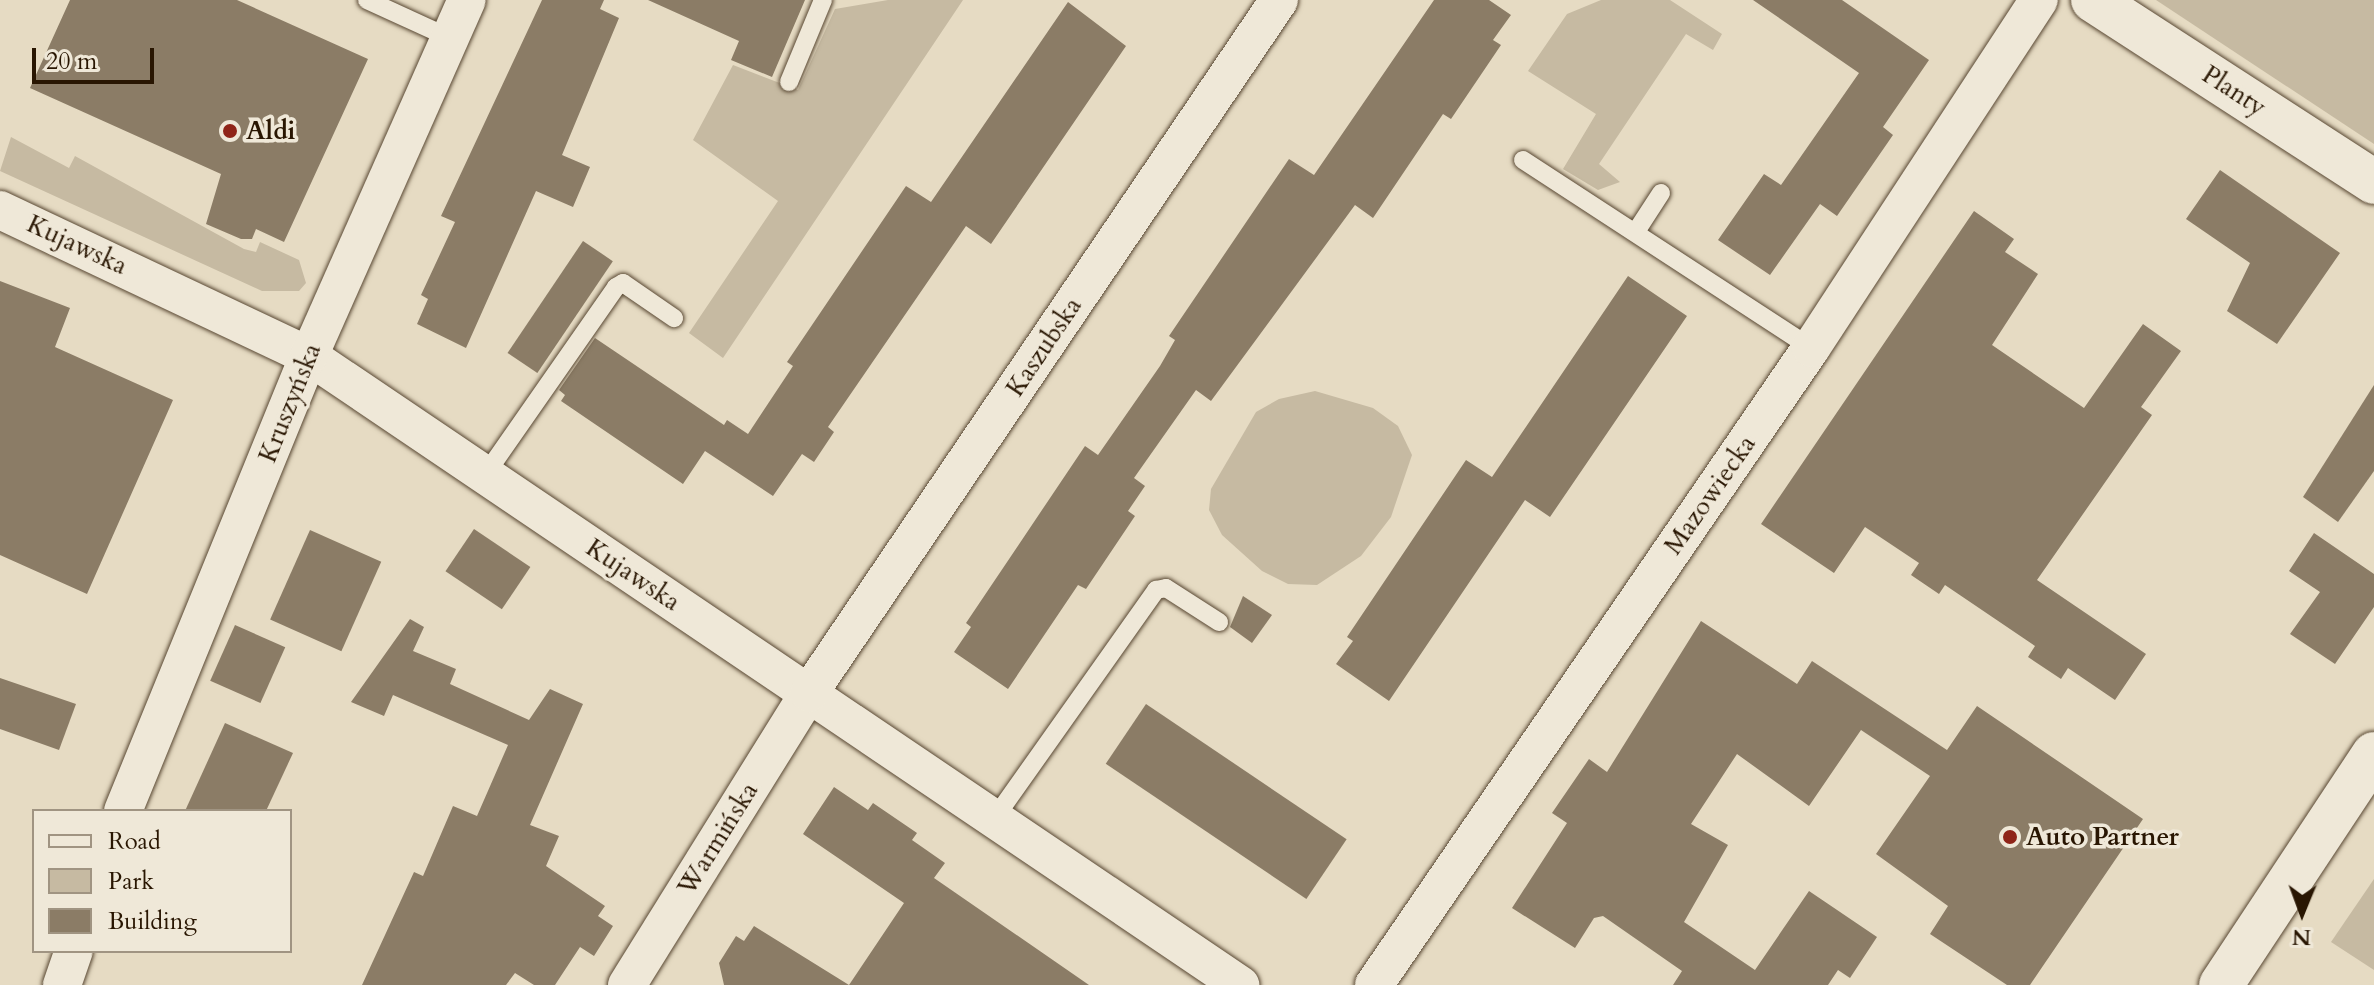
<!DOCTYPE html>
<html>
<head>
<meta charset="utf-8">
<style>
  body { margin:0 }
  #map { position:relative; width:2374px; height:985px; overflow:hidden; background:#e6dbc3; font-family:Cardo,serif }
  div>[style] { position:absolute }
  .green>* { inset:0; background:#c6baa2 }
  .building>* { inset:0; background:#8b7c66; transform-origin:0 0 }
  .roads { filter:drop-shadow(0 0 2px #584732) drop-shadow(0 0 2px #584732) }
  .service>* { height:18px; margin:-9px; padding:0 9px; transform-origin:9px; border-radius:9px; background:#efe8d8 }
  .minor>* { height:38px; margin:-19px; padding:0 19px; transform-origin:19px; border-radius:19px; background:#efe8d8 }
  .tertiary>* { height:44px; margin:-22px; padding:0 22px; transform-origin:22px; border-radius:22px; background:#efe8d8 }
  .dots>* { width:22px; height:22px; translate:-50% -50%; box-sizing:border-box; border:4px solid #efe8d8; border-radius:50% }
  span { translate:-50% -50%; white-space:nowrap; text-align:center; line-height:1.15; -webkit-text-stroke:7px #efe8d8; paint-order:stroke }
  .street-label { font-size:26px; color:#291602 }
  .poi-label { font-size:26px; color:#291602; font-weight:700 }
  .left { translate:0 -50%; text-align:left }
  .legend { position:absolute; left:32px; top:809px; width:260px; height:144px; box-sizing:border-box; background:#efe8d8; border:2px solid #a09482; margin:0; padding:10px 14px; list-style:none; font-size:24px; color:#291602 }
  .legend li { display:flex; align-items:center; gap:16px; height:40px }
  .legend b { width:40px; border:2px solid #a09482 }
  .north { position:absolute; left:2262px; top:873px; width:80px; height:80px; -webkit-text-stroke:6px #efe8d8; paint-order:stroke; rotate:181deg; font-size:22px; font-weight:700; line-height:32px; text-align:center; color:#291602 }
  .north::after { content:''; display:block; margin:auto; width:28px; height:36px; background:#291602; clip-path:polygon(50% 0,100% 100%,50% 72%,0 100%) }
  .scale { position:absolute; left:32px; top:48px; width:122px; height:36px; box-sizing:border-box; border:4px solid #291602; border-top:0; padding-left:10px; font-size:24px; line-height:28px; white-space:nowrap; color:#291602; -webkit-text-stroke:6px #efe8d8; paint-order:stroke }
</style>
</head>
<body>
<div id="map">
  <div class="green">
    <i style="clip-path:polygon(888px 0,963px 0,723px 358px,689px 333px,778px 201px,693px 140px,733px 65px,798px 90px,835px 9px)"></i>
    <i style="clip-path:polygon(1601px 0,1670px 0,1722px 34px,1713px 50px,1686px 34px,1599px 164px,1620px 182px,1598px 190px,1563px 169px,1596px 114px,1528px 71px,1567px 14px)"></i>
    <i style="clip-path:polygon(2156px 0,2374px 0,2374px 144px)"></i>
    <i style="clip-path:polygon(11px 137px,69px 168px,75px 156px,244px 249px,256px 252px,260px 242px,299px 260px,306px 283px,299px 291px,262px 291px,0 171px)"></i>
    <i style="clip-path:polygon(1315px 391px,1373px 408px,1398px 426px,1412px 455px,1391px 517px,1361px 556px,1317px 585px,1288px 584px,1262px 571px,1222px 535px,1209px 510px,1211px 489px,1256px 412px,1279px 399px)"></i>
    <i style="clip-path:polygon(2374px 879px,2374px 970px,2331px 942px)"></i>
  </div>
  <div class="building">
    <i style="clip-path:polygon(70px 0,237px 0,368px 59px,284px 242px,256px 229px,252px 239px,241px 239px,206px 224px,221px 174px,30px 88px)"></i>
    <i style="clip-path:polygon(542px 0,604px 0,600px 9px,619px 18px,562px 155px,590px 167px,573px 207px,536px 191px,466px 348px,417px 324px,428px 299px,421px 295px,455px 222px,441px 216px)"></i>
    <i style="clip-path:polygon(648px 0,805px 0,772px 77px,731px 60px,739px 41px)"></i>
    <i style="clip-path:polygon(1434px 0,1489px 0,1511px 15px,1493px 40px,1501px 45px,1451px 119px,1443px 114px,1373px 218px,1355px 205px,1211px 401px,1196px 390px,1134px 478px,1145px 486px,1128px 511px,1135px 516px,1086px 589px,1078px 585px,1008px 689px,954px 652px,971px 627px,966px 623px,1085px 446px,1098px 455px,1160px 366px,1175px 340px,1169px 336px,1289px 159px,1314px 175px)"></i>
    <i style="clip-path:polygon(1753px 0,1842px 0,1929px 60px,1883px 127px,1893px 135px,1837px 216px,1820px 204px,1770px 275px,1718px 240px,1764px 174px,1781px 185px,1859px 73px)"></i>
    <i style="clip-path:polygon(1068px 2px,1126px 46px,991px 244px,966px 226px,828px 427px,834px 432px,814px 462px,802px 454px,773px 496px,705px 451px,683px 484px,561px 401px,565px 395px,559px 390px,595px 338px,724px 425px,727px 420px,748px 434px,793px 366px,787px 362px,906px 186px,931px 202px)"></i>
    <i style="clip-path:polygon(2220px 170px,2340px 253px,2277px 344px,2227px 311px,2250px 263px,2186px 219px)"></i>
    <i style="clip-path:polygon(1974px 211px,2014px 239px,2005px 252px,2038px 274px,1992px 345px,2084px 408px,2143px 324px,2181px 351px,2141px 407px,2152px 415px,2037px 580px,2146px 654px,2115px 700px,2068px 668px,2061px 679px,2028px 657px,2035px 646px,1945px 585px,1939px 594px,1911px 575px,1919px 563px,1865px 527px,1834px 573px,1761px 524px)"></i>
    <i style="left:583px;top:241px;width:36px;height:135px;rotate:34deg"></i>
    <i style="clip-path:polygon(1628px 276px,1687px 316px,1550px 517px,1525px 500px,1389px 701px,1336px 664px,1353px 641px,1347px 637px,1466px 460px,1492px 477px)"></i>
    <i style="clip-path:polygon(0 281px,70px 308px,55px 347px,173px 400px,87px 594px,0 555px)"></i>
    <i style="clip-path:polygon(2374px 385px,2374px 471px,2338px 522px,2303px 497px)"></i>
    <i style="left:474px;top:529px;width:68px;height:51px;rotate:34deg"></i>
    <i style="left:310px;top:530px;width:78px;height:98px;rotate:24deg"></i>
    <i style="clip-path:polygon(2314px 533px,2374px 574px,2374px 607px,2335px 664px,2290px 634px,2320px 592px,2289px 571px)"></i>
    <i style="clip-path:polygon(1243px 596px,1272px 615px,1252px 643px,1230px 627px)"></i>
    <i style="clip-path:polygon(410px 619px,424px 627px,413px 651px,456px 669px,450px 684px,529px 720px,550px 689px,583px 704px,530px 825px,559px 836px,546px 866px,605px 906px,598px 916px,613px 926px,594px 956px,580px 947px,555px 985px,534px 985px,515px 973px,506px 985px,362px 985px,414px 872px,423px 876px,453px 806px,477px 816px,508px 745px,393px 695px,384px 716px,351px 702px)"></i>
    <i style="clip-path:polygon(1701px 621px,1797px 684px,1812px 661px,1947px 750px,1977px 706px,2143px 819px,2030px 985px,2007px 985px,1930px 934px,1948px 906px,1876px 854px,1930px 776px,1861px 730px,1809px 806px,1737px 754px,1691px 824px,1728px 845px,1684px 922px,1755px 970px,1809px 891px,1877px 937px,1850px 978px,1838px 970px,1828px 985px,1673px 985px,1682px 971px,1603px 916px,1594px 918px,1575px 948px,1512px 908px,1567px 823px,1552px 813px,1589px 759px,1607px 772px)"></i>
    <i style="left:235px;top:625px;width:55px;height:61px;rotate:24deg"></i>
    <i style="clip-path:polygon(0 678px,76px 704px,59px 750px,0 729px)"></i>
    <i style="left:1146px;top:704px;width:242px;height:72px;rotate:34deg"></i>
    <i style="clip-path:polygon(225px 723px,293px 753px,266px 811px,185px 811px)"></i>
    <i style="clip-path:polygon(834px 787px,868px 810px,873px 803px,917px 833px,912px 840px,945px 863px,934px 878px,1089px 985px,724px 985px,719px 963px,736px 936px,744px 941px,754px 926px,849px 985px,904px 903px,803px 834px)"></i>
  </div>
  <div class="roads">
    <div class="service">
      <i style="left:367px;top:0;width:91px;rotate:24.6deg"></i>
      <i style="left:789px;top:82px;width:89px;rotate:-67.5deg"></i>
      <i style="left:1523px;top:160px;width:344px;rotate:33.1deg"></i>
      <i style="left:1637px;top:230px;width:44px;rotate:-57deg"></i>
      <i style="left:485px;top:475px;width:229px;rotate:-55.1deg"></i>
      <i style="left:616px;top:287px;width:8px;rotate:-30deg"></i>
      <i style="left:623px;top:283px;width:62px;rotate:34.5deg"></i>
      <i style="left:994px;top:819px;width:281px;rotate:-54.7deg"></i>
      <i style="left:1156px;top:590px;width:10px;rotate:-11deg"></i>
      <i style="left:1166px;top:588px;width:63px;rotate:32.7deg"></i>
    </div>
    <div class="minor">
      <i style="left:0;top:210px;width:342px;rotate:25.3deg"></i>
      <i style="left:309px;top:356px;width:1124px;rotate:34.04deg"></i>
      <i style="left:123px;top:811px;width:492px;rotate:-67.8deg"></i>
      <i style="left:309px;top:356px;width:389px;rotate:-66.1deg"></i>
      <i style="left:62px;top:985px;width:36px;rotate:-71deg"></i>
      <i style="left:627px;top:985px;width:344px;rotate:-58.1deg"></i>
      <i style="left:809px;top:693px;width:837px;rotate:-55.85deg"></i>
      <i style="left:1374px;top:985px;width:772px;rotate:-55.55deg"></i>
      <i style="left:1811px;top:348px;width:416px;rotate:-56.8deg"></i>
    </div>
    <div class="tertiary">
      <i style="left:2093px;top:0;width:335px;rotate:32.9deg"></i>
      <i style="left:2221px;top:985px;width:277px;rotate:-56.5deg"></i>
    </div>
  </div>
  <div class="dots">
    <i style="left:230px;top:131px;background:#8f2418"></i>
    <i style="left:2010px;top:837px;background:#8f2418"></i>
  </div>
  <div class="street-label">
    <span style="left:2234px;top:91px;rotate:33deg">Planty</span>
    <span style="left:77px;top:245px;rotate:25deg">Kujawska</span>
    <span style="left:1044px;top:347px;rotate:-56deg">Kaszubska</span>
    <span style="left:290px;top:403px;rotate:-68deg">Kruszyńska</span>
    <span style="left:1710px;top:495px;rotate:-55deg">Mazowiecka</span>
    <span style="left:633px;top:575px;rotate:34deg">Kujawska</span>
    <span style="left:718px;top:839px;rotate:-58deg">Warmińska</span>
  </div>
  <div class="poi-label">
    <span class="left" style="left:246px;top:131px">Aldi</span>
    <span class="left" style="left:2026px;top:837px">Auto Partner</span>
  </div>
  <ul class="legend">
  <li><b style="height:10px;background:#efe8d8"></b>Road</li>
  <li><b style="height:22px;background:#c6baa2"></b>Park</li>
  <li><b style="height:22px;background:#8b7c66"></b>Building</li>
  </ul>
  <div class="north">N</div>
  <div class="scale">20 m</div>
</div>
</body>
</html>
